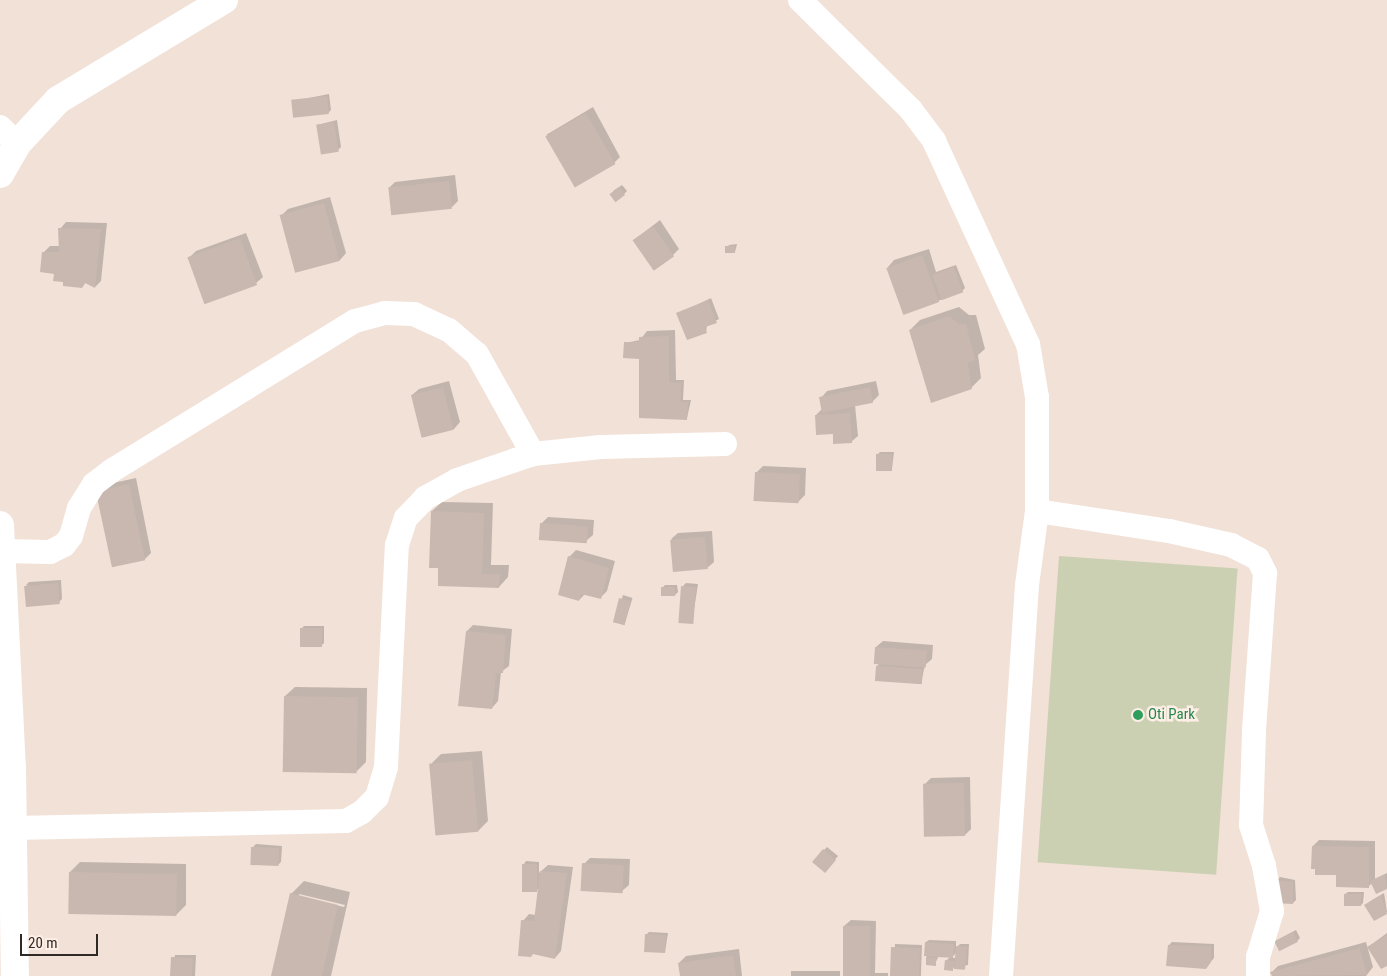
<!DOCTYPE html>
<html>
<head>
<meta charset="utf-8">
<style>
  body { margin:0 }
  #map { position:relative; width:1387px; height:976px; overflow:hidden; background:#f2e1d7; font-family:"Roboto Condensed",sans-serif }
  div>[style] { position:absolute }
  .green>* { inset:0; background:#ccd0b2; transform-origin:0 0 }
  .shadow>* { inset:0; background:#0003; transform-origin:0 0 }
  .building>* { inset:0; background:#c9b8af; transform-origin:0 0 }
  .street>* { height:24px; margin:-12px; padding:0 12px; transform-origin:12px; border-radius:12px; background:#fff }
  .secondary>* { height:28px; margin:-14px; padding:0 14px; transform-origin:14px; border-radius:14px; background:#fff }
  .dots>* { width:14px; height:14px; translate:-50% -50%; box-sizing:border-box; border:2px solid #fdefe7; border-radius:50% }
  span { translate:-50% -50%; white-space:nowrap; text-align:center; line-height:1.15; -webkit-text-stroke:5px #fdefe7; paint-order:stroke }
  .leisure-label { font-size:15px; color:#27864d }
  .left { translate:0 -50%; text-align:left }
  .scale { position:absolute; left:20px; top:934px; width:78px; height:22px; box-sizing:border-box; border:2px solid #302a26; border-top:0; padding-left:6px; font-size:15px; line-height:18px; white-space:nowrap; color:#302a26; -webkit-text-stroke:4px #fdefe7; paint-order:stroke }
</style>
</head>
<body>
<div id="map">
  <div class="green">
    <i style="left:1059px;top:556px;width:179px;height:307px;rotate:4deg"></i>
  </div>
  <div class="shadow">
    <i style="clip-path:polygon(329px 94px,331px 110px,328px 113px,293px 101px)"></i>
    <i style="clip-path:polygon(593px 107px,620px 157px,614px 163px,546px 135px)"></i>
    <i style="clip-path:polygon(337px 120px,341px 147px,338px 150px,317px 125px)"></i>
    <i style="clip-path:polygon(455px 175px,458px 201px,452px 207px,389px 188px,395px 182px)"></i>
    <i style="clip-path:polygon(622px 185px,627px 191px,624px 194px,613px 191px)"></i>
    <i style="clip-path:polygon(330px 197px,346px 253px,340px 260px,297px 272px,282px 215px,288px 209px)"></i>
    <i style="clip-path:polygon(660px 220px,679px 249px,673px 255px,634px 240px)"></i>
    <i style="clip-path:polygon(66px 222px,107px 223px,101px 281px,95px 287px,86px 282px,82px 287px,64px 281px,43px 253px,50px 246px,60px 246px,60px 229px)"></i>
    <i style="clip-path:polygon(246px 233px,263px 277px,256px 283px,189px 258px,196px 251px)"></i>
    <i style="clip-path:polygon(737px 244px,735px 252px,727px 248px,729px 245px)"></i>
    <i style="clip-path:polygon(929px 249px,936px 272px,956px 265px,965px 288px,962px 291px,938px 301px,888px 267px,894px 260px)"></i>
    <i style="clip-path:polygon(711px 298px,719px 319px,707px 325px,706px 332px,678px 314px)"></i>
    <i style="clip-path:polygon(959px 307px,969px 315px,976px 315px,985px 349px,978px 355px,981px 378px,971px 388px,910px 330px,920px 320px)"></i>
    <i style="clip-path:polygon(675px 330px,676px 380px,684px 380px,683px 400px,691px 400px,687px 418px,640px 358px,625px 343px,640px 340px,647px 331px)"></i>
    <i style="clip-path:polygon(449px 381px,460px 422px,454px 429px,423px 437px,412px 395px,419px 389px)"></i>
    <i style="clip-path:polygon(876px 381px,879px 395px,872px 402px,855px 405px,858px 436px,851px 442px,834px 433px,816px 415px,823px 408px,821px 398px,827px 391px)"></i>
    <i style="clip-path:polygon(880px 452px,894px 452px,892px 469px,877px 455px)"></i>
    <i style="clip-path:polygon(763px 466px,806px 468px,805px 495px,798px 502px,757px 472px)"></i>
    <i style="clip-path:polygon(136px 478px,151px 553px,145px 559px,104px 485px)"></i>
    <i style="clip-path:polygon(442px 502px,493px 503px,491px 565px,509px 565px,508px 577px,499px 587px,440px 567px,432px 511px)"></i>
    <i style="clip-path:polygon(548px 517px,594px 520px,593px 535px,586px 541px,541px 524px)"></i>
    <i style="clip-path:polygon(712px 531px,714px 562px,707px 568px,671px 539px,678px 533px)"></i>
    <i style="clip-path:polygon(576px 550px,615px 561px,607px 591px,600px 598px,585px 594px,579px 600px,569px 557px)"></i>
    <i style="clip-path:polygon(61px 580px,62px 599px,59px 602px,26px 585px,29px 582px)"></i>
    <i style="clip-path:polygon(686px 583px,698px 584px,692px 623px,683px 586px)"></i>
    <i style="clip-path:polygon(665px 585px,677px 585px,678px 592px,675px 595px,662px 588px)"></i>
    <i style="left:623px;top:595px;width:10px;height:28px;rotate:17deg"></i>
    <i style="clip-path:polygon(473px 625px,512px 629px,509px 666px,501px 672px,498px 701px,492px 708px,467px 631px)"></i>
    <i style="clip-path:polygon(304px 626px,324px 626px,324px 643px,321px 646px,301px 629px)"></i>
    <i style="clip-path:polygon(883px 641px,933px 645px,932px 659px,925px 665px,921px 683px,877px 666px,880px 663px,876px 647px)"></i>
    <i style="clip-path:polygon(295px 687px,367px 688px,366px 762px,357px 771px,285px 696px)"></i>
    <i style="clip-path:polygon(482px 751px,488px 821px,478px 831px,431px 764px,441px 754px)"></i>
    <i style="clip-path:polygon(970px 777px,971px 829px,965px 835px,924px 785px,931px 778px)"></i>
    <i style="clip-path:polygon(1319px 840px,1375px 841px,1375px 879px,1387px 873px,1387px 888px,1377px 893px,1372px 883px,1368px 887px,1337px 874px,1313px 846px)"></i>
    <i style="clip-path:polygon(256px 844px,282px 846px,281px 862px,278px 865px,253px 847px)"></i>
    <i style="clip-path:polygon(827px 847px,838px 856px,828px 868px,824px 850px)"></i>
    <i style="clip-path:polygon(590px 858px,630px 859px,629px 885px,622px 891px,584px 864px)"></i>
    <i style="clip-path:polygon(526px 861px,539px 862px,539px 873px,548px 865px,573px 867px,561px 951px,555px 958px,523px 921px,529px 914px,536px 915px,539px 888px,536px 891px,524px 864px)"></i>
    <i style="clip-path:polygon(80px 862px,186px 864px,186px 905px,176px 915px,70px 872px)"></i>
    <i style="clip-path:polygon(1280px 877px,1295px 880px,1296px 900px,1293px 903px,1277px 880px)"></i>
    <i style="clip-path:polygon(evenodd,304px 881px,350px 892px,331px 976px,272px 976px,291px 894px,304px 881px,299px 894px,345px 905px,344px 907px,299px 897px,299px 894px)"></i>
    <i style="clip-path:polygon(1348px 892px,1364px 892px,1363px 903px,1360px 906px,1345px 894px)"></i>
    <i style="clip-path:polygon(1384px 893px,1387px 912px,1374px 920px,1369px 902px)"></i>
    <i style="clip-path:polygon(851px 920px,876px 921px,875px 973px,888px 973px,888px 976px,843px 976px,844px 926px)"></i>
    <i style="clip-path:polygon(1296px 930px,1300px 938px,1297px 941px,1275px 941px)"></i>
    <i style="clip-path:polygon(649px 932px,668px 933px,665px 952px,646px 935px)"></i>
    <i style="clip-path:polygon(1387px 933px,1387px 964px,1368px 947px)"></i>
    <i style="clip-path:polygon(evenodd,929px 940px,956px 941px,956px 948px,960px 944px,969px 944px,968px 965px,946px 969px,946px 961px,951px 956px,939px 955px,935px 964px,927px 964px,926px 942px,929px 940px,957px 952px,956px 958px,951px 958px,957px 952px)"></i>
    <i style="clip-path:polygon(1172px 942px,1214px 944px,1214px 958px,1209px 964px,1169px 945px)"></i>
    <i style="clip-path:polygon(1366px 942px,1373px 967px,1366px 976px,1273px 976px,1272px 972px,1278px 966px)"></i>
    <i style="left:895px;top:944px;width:27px;height:32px;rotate:2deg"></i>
    <i style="clip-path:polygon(739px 949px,742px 976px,681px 976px,679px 963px,686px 956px)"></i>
    <i style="clip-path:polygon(175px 955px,196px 955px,195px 976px,171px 976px)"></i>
    <i style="left:791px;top:971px;width:49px;height:8px"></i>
  </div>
  <div class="building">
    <i style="left:327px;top:96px;width:18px;height:36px;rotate:84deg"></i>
    <i style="left:586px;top:113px;width:59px;height:47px;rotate:60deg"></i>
    <i style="left:334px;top:122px;width:30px;height:18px;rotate:81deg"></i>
    <i style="left:449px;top:181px;width:28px;height:61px;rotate:84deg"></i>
    <i style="left:619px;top:187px;width:10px;height:12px;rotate:53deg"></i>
    <i style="left:324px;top:203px;width:60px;height:46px;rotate:75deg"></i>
    <i style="left:653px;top:226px;width:37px;height:25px;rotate:55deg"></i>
    <i style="clip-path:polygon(58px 228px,101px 229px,95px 288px,85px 283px,82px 288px,63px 286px,63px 282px,53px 281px,54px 274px,40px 272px,42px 252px,59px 252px)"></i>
    <i style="left:240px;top:238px;width:50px;height:56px;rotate:70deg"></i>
    <i style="left:735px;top:246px;width:7px;height:10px;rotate:90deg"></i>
    <i style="left:922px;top:255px;width:50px;height:38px;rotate:70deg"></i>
    <i style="left:954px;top:267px;width:27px;height:23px;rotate:70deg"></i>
    <i style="clip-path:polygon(708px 300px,717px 323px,705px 327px,707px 333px,687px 340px,676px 313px)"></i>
    <i style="clip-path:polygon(949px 316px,959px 324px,966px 324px,975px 360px,968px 363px,972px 389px,931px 403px,909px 330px)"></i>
    <i style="clip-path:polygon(669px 336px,669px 382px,681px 383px,681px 402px,688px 402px,687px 420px,639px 418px,639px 359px,623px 358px,624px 342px,639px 342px,639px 337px)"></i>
    <i style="left:443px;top:387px;width:44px;height:33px;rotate:76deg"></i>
    <i style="left:870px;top:387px;width:16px;height:52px;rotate:79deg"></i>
    <i style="clip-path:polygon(850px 413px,852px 443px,833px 444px,833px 434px,816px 435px,815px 415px)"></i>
    <i style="left:892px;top:454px;width:17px;height:16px;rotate:90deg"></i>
    <i style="left:755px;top:472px;width:45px;height:29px;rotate:3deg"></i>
    <i style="left:129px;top:484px;width:78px;height:34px;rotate:78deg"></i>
    <i style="clip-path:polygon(431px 511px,484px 513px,482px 574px,500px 574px,499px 588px,438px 586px,438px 568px,429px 568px)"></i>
    <i style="left:540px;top:523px;width:48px;height:17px;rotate:4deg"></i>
    <i style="left:705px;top:537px;width:32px;height:35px;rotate:85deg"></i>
    <i style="clip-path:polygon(568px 556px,609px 568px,601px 599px,581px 594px,579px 601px,558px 595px)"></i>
    <i style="left:58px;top:583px;width:21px;height:34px;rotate:85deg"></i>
    <i style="left:681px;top:586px;width:15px;height:37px;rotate:4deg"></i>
    <i style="left:675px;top:587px;width:9px;height:14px;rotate:90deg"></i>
    <i style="left:619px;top:598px;width:12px;height:25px;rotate:14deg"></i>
    <i style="left:300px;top:628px;width:22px;height:19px"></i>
    <i style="clip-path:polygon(466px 631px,506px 635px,503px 673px,496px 673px,492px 709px,458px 706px)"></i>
    <i style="left:875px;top:647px;width:52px;height:17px;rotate:4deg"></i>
    <i style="left:876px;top:666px;width:47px;height:15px;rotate:4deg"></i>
    <i style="left:284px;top:696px;width:74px;height:76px;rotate:1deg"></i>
    <i style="left:472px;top:760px;width:72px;height:43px;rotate:85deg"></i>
    <i style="left:964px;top:783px;width:53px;height:41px;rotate:89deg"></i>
    <i style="clip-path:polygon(1312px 846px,1369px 847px,1369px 888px,1336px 887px,1336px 875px,1315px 875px,1315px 869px,1311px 869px)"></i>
    <i style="left:251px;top:847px;width:28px;height:18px;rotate:2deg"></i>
    <i style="left:823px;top:849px;width:17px;height:17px;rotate:40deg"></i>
    <i style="left:582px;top:863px;width:42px;height:28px;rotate:3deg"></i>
    <i style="left:522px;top:864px;width:15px;height:28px"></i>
    <i style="clip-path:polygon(540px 871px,567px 873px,555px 959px,533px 954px,531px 957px,518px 956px,521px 920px,534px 921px)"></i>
    <i style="left:69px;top:872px;width:108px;height:42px;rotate:1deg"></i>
    <i style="clip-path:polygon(1385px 874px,1387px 889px,1376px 894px,1370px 881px)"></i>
    <i style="clip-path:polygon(1276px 880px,1293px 882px,1293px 904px,1273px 903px)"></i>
    <i style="clip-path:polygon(290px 893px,338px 905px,322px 976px,271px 976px)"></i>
    <i style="left:1344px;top:894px;width:17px;height:12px"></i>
    <i style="clip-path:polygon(1381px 895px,1387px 914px,1374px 921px,1364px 905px)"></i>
    <i style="left:843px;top:926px;width:27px;height:50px"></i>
    <i style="left:1293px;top:932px;width:11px;height:21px;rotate:63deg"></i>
    <i style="left:645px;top:934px;width:21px;height:18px;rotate:3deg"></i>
    <i style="clip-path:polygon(1387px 935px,1387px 966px,1381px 969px,1367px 947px)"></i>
    <i style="left:925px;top:942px;width:29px;height:14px;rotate:4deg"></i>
    <i style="clip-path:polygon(1168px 945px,1211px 946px,1211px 962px,1206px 969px,1166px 966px)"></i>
    <i style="left:956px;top:946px;width:11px;height:23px;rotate:5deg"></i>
    <i style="left:891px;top:947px;width:29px;height:29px;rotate:2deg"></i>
    <i style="clip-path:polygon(1360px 948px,1367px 975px,1272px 976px,1270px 972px)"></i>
    <i style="clip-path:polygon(733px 955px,736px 976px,680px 976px,678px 963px)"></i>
    <i style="left:171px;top:957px;width:22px;height:19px;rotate:3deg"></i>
    <i style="clip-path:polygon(926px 957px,936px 958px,936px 966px,926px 965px)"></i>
    <i style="left:945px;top:960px;width:9px;height:10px;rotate:6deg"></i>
  </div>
  <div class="street">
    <i style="left:800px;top:0;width:156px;rotate:44.7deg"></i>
    <i style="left:911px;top:110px;width:39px;rotate:53deg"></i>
    <i style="left:934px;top:141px;width:224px;rotate:65.2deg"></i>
    <i style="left:1028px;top:344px;width:54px;rotate:80.4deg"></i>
    <i style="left:1037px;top:397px;width:114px;rotate:90deg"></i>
    <i style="left:1037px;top:511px;width:75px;rotate:97.7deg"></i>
    <i style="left:1027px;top:585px;width:392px;rotate:93.8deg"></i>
    <i style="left:0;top:127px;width:24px;rotate:45deg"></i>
    <i style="left:1037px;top:511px;width:134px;rotate:8.6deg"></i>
    <i style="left:1169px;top:531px;width:64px;rotate:12.7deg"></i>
    <i style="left:1231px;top:545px;width:30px;rotate:27deg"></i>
    <i style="left:1258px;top:559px;width:16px;rotate:63deg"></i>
    <i style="left:1265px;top:573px;width:158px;rotate:94deg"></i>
    <i style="left:1254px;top:731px;width:94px;rotate:91.8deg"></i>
    <i style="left:1251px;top:825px;width:43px;rotate:72.4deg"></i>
    <i style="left:1264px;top:866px;width:46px;rotate:79.9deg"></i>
    <i style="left:1272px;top:911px;width:48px;rotate:106.9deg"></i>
    <i style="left:1258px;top:957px;width:19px;rotate:90deg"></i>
    <i style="left:2px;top:551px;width:48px;rotate:1.2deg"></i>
    <i style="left:50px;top:552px;width:16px;rotate:-27deg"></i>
    <i style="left:64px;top:545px;width:11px;rotate:-52deg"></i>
    <i style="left:71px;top:536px;width:29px;rotate:-74deg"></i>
    <i style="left:79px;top:508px;width:28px;rotate:-58deg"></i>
    <i style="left:94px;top:484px;width:21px;rotate:-37deg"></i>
    <i style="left:111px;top:471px;width:286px;rotate:-31.6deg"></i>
    <i style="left:355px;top:321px;width:31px;rotate:-15deg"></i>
    <i style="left:385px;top:313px;width:29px;rotate:2deg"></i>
    <i style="left:414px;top:314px;width:38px;rotate:25deg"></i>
    <i style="left:449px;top:330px;width:37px;rotate:41deg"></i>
    <i style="left:477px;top:354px;width:115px;rotate:60.8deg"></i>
    <i style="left:533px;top:454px;width:68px;rotate:-5.9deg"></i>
    <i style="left:601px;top:447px;width:124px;rotate:-1.4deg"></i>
    <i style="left:13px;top:828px;width:333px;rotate:-1.2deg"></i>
    <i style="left:346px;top:821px;width:18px;rotate:-29deg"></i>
    <i style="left:362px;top:812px;width:21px;rotate:-45deg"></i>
    <i style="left:377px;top:797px;width:31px;rotate:-73deg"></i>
    <i style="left:386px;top:767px;width:222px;rotate:-87.2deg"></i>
    <i style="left:397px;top:545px;width:28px;rotate:-72deg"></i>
    <i style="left:406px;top:518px;width:28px;rotate:-46deg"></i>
    <i style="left:425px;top:498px;width:37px;rotate:-29deg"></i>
    <i style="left:457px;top:480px;width:80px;rotate:-18.9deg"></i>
  </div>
  <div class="secondary">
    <i style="left:0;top:174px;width:34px;rotate:-60deg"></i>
    <i style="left:17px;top:144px;width:60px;rotate:-47deg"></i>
    <i style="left:58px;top:100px;width:194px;rotate:-31.1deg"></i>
    <i style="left:0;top:525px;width:244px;rotate:87.2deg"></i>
    <i style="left:12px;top:769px;width:207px;rotate:89.2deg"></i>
  </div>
  <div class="dots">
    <i style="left:1138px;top:715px;background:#2e9e5b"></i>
  </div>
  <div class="leisure-label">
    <span class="left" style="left:1148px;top:715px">Oti Park</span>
  </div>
  <div class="scale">20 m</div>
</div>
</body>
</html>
